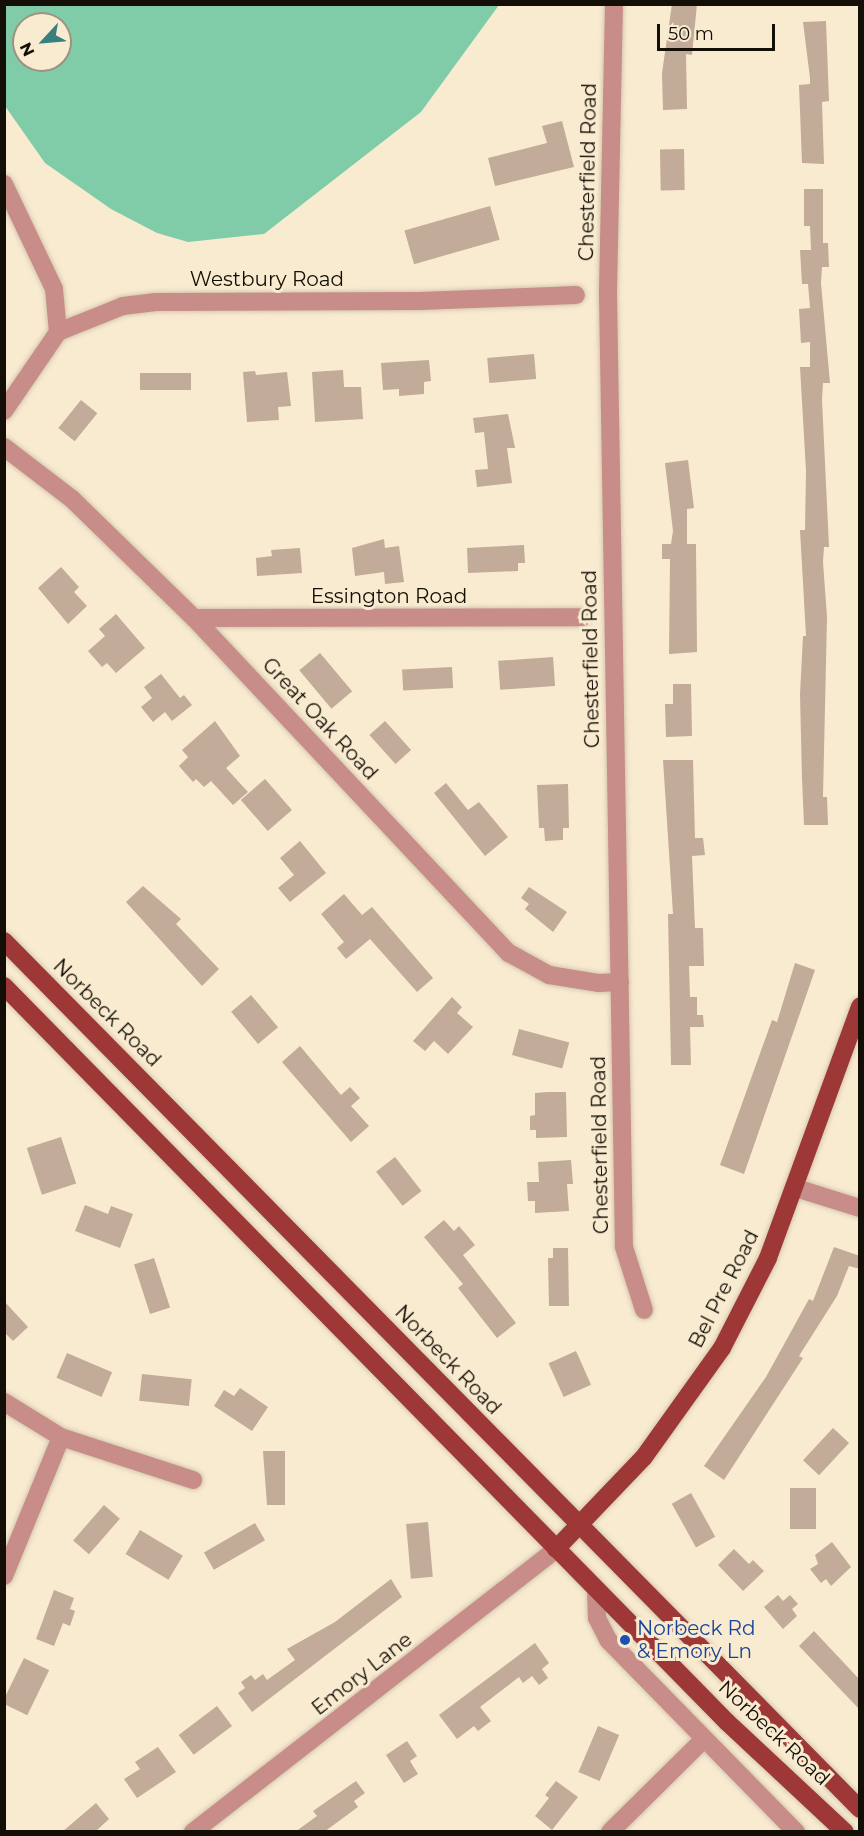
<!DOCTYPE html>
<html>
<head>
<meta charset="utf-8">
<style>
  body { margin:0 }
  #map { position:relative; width:864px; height:1836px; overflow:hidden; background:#f9ebd0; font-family:Montserrat,sans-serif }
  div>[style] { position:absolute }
  .green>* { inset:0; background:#80cca8 }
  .building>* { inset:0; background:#c2ab98; transform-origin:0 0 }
  .roads { filter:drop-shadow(0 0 2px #d4c8b0) drop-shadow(0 0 2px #d4c8b0) }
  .minor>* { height:18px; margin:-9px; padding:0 9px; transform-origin:9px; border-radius:9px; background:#c88d88 }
  .major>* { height:18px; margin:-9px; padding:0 9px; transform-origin:9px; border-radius:9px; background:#9d3836 }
  .dots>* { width:16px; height:16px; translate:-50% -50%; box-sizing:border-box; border:3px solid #f9ebd0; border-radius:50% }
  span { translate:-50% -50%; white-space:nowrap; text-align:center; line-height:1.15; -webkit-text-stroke:6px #f9ebd0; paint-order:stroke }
  .street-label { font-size:20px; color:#130e06 }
  .transit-label { font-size:20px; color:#164399 }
  .left { translate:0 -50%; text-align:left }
  .frame { position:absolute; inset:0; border:6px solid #130e06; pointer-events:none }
  .north { position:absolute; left:12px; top:12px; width:60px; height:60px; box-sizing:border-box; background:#f9ebd0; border:2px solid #9d937f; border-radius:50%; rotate:244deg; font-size:16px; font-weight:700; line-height:24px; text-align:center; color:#130e06 }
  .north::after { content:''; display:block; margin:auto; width:21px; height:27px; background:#37807e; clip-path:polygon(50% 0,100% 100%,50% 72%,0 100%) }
  .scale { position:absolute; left:657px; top:24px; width:118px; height:27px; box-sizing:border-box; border:3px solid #130e06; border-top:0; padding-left:8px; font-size:18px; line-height:21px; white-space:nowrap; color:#130e06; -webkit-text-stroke:4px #f9ebd0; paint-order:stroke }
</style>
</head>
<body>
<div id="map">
  <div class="green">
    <i style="clip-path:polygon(evenodd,4px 5px,5px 4px,499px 5px,421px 112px,264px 234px,188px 242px,157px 233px,111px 209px,45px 163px,5px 106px,4px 5px,24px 24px,60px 24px,60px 60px,24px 60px,24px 24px)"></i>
  </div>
  <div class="building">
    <i style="clip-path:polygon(672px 4px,697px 4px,692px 55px,686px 54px,687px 109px,663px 110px,662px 73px)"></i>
    <i style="clip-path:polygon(826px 21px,829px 101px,822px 102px,824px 164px,802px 163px,799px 85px,810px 84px,810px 78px,803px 22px)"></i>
    <i style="clip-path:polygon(562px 121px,574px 167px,495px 186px,488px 158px,547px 143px,542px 126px)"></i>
    <i style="left:684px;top:149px;width:41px;height:24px;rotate:89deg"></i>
    <i style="clip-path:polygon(804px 189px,823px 189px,823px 243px,828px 243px,829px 267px,822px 267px,821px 283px,830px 383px,823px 383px,822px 400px,829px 547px,824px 547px,823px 562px,827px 617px,823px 797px,827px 797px,828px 825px,804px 825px,802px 779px,800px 694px,803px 636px,806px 636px,800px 530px,805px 530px,806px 471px,800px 367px,810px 367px,810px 342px,801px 343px,799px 309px,810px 308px,808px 284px,802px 284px,800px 250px,811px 250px,810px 226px,804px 226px)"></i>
    <i style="left:490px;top:206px;width:35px;height:89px;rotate:74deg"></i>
    <i style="left:534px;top:354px;width:25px;height:47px;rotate:85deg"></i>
    <i style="clip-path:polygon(429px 360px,431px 381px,424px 382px,424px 394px,399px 396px,399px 389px,383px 390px,381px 363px)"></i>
    <i style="clip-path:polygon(343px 370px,344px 387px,361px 387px,363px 419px,315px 422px,312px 372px)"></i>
    <i style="clip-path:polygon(255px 371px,256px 375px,287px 372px,291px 406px,278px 407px,279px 420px,247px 422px,243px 372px)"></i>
    <i style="left:140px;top:373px;width:51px;height:17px"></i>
    <i style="left:81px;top:400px;width:21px;height:36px;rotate:39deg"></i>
    <i style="clip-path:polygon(508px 414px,515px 448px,507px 448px,512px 483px,477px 487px,475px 470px,488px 469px,484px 432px,475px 433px,473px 418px)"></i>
    <i style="clip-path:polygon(688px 460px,694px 508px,687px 509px,687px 544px,696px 544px,697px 652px,669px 654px,670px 559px,662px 559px,662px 544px,671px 544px,673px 531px,665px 463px)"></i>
    <i style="clip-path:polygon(384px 539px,385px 548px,399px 546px,404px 582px,385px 584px,384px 572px,355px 576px,352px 548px)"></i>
    <i style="clip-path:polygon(524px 545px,525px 563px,518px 563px,518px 571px,468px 573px,467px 548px)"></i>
    <i style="clip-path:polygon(300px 548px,302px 573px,257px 576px,256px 558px,272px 556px,271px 550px)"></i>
    <i style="clip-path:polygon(61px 567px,79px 587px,74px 592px,87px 606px,68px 624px,38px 588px)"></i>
    <i style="clip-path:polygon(116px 614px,145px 648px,116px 673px,107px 663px,102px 667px,88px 651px,105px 636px,99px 629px)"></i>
    <i style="left:320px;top:653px;width:50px;height:27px;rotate:50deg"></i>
    <i style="left:553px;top:657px;width:29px;height:55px;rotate:86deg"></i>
    <i style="left:452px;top:667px;width:21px;height:50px;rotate:87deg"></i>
    <i style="clip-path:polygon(161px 674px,180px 698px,184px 695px,192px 705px,172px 721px,165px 712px,153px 722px,141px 707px,152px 698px,144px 687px)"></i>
    <i style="clip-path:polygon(673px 684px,691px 684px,692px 736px,666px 737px,665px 704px,673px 704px)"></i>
    <i style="clip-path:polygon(215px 721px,240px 756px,226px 768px,248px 792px,233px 805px,211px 781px,204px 787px,196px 779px,193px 782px,179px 766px,188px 757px,182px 750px)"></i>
    <i style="left:385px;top:721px;width:39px;height:21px;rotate:48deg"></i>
    <i style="clip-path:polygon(663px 760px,693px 760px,695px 838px,703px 838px,705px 855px,692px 856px,695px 928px,703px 928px,704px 966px,689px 966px,690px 997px,697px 997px,697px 1015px,703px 1015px,704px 1027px,690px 1027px,691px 1065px,671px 1065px,668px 914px,673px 914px)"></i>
    <i style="left:265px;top:779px;width:41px;height:32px;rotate:49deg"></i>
    <i style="clip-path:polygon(446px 783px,468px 810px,479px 802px,508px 837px,485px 856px,434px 793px)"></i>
    <i style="clip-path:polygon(568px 784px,569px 828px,563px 828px,563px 840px,545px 841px,544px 828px,539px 828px,537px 785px)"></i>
    <i style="clip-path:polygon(300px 841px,326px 873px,290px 902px,278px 888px,294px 875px,280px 858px)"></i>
    <i style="clip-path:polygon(143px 886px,181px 919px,176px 924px,219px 969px,202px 986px,126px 902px)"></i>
    <i style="clip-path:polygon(529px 887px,567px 912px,553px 932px,525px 909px,529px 904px,521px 898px)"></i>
    <i style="clip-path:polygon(344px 894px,362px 915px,372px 907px,433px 978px,417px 992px,370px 939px,346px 959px,337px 948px,344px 942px,321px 914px)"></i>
    <i style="clip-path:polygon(795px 963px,815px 970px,744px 1174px,720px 1165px,772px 1020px,777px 1022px)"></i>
    <i style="left:251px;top:995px;width:42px;height:26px;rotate:50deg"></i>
    <i style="clip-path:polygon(452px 997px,462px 1007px,457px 1013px,473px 1027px,448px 1054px,434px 1041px,425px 1051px,413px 1041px)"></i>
    <i style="left:519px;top:1029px;width:52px;height:27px;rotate:15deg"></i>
    <i style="clip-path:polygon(300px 1046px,341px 1095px,350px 1087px,360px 1098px,351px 1106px,369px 1126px,351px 1142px,282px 1062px)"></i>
    <i style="clip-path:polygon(548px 1092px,566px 1092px,567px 1137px,536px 1138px,536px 1130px,530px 1130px,530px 1116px,535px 1115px,535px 1093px)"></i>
    <i style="left:61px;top:1137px;width:49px;height:36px;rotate:72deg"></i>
    <i style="left:395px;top:1157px;width:43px;height:24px;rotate:52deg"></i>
    <i style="clip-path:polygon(571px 1160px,573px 1184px,567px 1184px,569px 1211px,535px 1213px,535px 1201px,528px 1201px,527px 1182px,539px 1182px,538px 1162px)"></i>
    <i style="clip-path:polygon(85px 1205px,108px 1214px,111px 1206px,133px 1214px,120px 1248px,75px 1231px)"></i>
    <i style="clip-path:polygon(444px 1220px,454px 1231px,459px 1226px,475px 1245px,463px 1255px,516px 1323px,497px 1338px,458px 1288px,463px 1284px,424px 1237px)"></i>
    <i style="clip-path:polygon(834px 1247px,860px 1256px,860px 1269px,849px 1266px,837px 1296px,799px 1356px,803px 1358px,724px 1480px,704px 1466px,766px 1377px,809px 1299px,813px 1301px)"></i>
    <i style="clip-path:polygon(553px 1248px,568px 1248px,569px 1306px,549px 1306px,548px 1258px,553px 1258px)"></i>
    <i style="left:154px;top:1258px;width:52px;height:21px;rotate:72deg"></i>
    <i style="clip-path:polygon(4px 1301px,28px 1327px,13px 1341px,4px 1332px)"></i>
    <i style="left:576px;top:1351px;width:37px;height:30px;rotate:66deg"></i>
    <i style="left:67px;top:1353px;width:49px;height:27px;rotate:23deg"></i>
    <i style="left:142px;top:1374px;width:50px;height:27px;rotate:6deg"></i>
    <i style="clip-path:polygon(240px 1388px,268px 1407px,252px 1431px,214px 1406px,224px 1390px,234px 1396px)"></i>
    <i style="left:833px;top:1428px;width:22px;height:44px;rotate:43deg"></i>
    <i style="clip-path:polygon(263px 1451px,285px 1451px,285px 1505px,267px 1505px)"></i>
    <i style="left:790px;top:1488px;width:26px;height:41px"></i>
    <i style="left:691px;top:1493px;width:50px;height:22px;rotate:61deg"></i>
    <i style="left:104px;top:1505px;width:21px;height:47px;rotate:41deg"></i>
    <i style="left:428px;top:1522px;width:55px;height:22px;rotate:85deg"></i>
    <i style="left:255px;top:1523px;width:20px;height:59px;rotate:60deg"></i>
    <i style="left:140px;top:1530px;width:50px;height:28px;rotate:31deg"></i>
    <i style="clip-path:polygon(832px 1542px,851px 1567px,831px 1586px,826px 1579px,821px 1583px,810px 1569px,818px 1564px,815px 1555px)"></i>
    <i style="clip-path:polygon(734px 1549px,749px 1564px,753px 1560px,764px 1571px,743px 1591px,718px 1565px)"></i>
    <i style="clip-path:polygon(391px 1579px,402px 1597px,252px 1712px,238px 1693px,245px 1688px,241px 1682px,251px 1675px,255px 1680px,263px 1674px,267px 1680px,295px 1660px,287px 1649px,335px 1622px)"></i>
    <i style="clip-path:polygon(54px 1590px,74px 1598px,70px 1609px,75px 1611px,70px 1626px,63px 1623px,54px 1646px,36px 1639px)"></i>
    <i style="clip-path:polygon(778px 1595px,783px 1601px,790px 1595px,798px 1604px,792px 1609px,797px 1616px,783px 1629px,764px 1607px)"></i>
    <i style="clip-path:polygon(814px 1631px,860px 1680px,860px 1710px,799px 1646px)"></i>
    <i style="clip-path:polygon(535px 1643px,549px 1663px,542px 1669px,548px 1678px,539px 1685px,532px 1676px,523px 1683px,519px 1677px,480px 1707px,491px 1721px,478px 1731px,474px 1726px,457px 1739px,439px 1715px)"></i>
    <i style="left:24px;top:1658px;width:28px;height:50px;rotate:26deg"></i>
    <i style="left:217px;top:1706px;width:25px;height:48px;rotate:53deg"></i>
    <i style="left:598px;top:1726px;width:23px;height:50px;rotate:23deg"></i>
    <i style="clip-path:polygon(407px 1741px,417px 1756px,410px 1761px,418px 1774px,404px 1783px,386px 1755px)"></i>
    <i style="clip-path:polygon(158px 1747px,176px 1772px,137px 1798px,124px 1779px,140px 1769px,135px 1762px)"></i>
    <i style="clip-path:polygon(356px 1781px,365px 1793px,354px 1801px,358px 1807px,324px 1832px,295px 1832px,317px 1816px,313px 1811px)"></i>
    <i style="clip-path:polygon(556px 1781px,578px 1797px,552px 1830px,535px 1816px,549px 1798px,545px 1795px)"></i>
    <i style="clip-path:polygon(96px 1803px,109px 1819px,95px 1832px,62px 1832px)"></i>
  </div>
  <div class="roads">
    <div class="minor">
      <i style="left:614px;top:4px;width:290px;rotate:91.2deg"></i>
      <i style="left:608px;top:294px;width:953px;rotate:89.04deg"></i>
      <i style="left:624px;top:1247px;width:66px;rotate:72.4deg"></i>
      <i style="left:4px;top:184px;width:116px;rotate:64.5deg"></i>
      <i style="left:54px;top:289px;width:43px;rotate:84.7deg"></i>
      <i style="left:4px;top:411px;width:96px;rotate:-55.6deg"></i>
      <i style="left:58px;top:332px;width:70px;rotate:-21.8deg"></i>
      <i style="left:123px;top:306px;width:33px;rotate:-7deg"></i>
      <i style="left:156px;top:302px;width:264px;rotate:-0.2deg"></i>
      <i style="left:420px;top:301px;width:156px;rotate:-2.2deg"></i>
      <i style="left:4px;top:447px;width:86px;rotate:37.4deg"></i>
      <i style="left:72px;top:499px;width:170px;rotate:44.3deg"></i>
      <i style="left:194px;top:618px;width:460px;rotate:46.8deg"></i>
      <i style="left:509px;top:953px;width:46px;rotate:28.8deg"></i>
      <i style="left:549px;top:975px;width:51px;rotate:9.1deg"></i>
      <i style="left:599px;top:983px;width:21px;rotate:-3deg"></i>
      <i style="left:194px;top:618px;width:389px;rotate:-0.1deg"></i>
      <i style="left:796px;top:1188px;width:67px;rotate:17.4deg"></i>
      <i style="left:4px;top:1402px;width:67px;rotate:31.6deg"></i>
      <i style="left:61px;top:1437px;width:139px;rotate:18deg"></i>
      <i style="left:4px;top:1576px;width:150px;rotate:-67.7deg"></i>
      <i style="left:596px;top:1590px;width:28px;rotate:88deg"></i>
      <i style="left:597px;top:1618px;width:25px;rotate:63deg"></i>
      <i style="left:608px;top:1640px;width:269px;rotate:45.6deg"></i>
      <i style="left:193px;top:1832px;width:460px;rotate:-37.9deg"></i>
      <i style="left:610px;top:1832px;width:131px;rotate:-44.7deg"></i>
    </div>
    <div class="major">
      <i style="left:4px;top:941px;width:1219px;rotate:45.4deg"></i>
      <i style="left:4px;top:986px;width:1032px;rotate:45.51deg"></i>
      <i style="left:727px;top:1722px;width:161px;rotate:43deg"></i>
      <i style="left:556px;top:1549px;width:127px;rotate:-46.3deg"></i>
      <i style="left:644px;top:1457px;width:134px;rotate:-54.4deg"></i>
      <i style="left:722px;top:1348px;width:101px;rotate:-62.9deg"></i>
      <i style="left:768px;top:1258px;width:268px;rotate:-69.9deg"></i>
    </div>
  </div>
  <div class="dots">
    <i style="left:625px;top:1640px;background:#1a4fb4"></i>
  </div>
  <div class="street-label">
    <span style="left:588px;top:172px;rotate:-89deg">Chesterfield Road</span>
    <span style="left:267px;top:279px">Westbury Road</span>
    <span style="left:389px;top:596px">Essington Road</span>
    <span style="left:591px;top:659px;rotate:-91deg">Chesterfield Road</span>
    <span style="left:320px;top:719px;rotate:47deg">Great Oak Road</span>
    <span style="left:107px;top:1013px;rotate:45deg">Norbeck Road</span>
    <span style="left:600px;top:1145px;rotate:-91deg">Chesterfield Road</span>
    <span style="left:724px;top:1289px;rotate:-63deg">Bel Pre Road</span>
    <span style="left:448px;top:1360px;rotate:46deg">Norbeck Road</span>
    <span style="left:362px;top:1674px;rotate:-38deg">Emory Lane</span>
    <span style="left:774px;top:1733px;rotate:43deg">Norbeck Road</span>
  </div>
  <div class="transit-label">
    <span class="left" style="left:637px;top:1640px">Norbeck Rd<br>&amp; Emory Ln</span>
  </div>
  <div class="frame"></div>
  <div class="north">N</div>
  <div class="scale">50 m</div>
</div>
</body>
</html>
